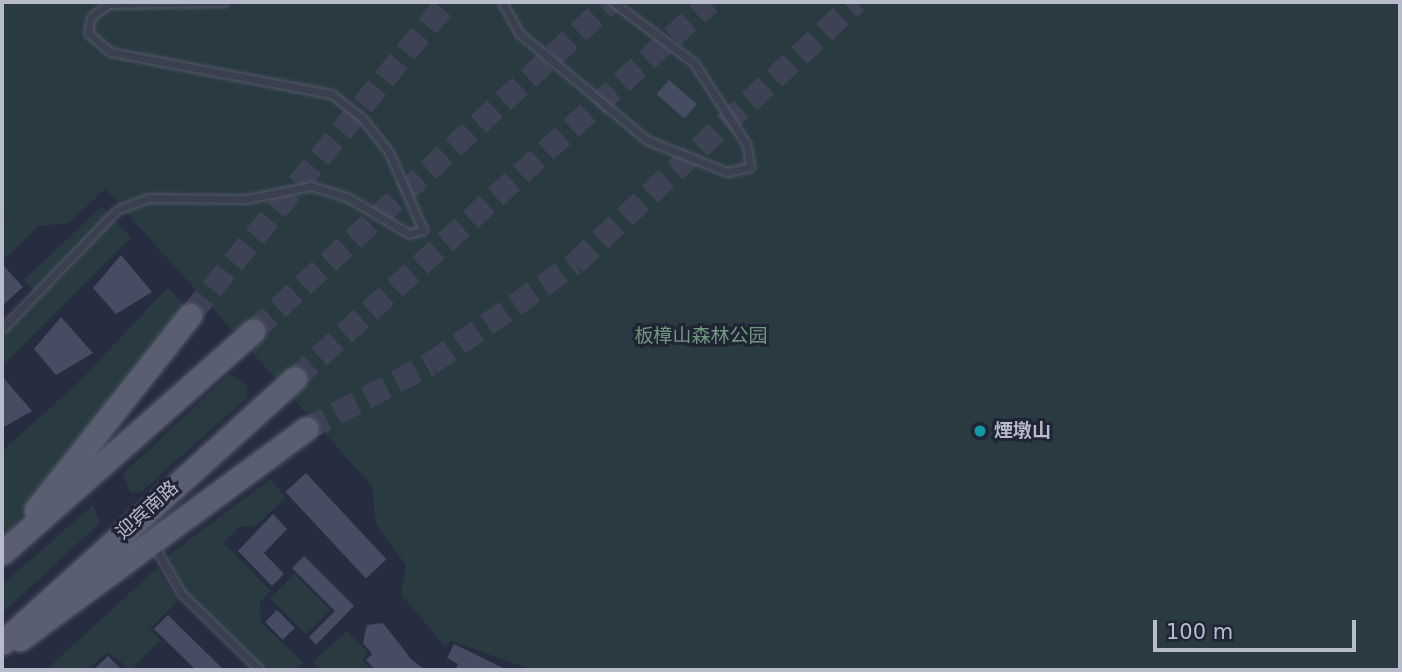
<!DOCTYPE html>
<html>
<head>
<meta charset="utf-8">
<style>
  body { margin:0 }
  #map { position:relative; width:1402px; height:672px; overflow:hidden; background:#272d40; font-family:"DejaVu Sans","Noto Sans SC",sans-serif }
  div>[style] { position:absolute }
  .green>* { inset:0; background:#293a41; transform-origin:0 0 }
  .building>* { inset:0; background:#464d62; transform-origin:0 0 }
  .primary-tunnel>* { height:23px; margin-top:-11.5px; transform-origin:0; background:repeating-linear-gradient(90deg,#3d4255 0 23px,transparent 0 34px) }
  .roads { filter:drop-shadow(0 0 2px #535867) drop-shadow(0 0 2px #535867) }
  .service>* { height:7px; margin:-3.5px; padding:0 3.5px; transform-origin:3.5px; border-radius:3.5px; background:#3b4050 }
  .primary>* { height:23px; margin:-11.5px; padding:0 11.5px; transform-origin:11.5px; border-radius:11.5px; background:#595f70 }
  .dots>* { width:19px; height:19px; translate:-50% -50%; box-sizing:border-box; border:4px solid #202535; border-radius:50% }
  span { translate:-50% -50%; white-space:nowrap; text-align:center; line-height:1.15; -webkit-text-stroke:6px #202535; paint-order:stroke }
  .park-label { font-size:19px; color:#709a80 }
  .poi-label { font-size:19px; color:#b8bcca; font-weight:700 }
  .left { translate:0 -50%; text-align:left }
  .street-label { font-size:19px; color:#b8bcca }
  .frame { position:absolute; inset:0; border:4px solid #b8bcca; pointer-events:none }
  .scale { position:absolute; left:1153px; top:620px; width:203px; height:32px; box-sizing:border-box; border:4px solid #b8bcca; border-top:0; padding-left:9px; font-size:21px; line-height:24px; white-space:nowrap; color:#b8bcca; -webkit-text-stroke:5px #202535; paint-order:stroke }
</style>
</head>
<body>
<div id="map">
  <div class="green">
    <i style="clip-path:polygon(2px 2px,1400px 2px,1400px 670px,533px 670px,451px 641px,445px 646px,401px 595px,406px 565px,376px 524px,372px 486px,105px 189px,69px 223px,30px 227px,2px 214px)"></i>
    <i style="clip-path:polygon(102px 206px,131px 238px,2px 367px,2px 336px,38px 296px,24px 280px)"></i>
    <i style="clip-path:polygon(2px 215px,37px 228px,2px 261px)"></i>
    <i style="clip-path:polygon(168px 287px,189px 311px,2px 540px,2px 451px,80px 381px)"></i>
    <i style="clip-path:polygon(229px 374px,247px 385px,248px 397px,141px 492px,130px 492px,123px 474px)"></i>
    <i style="clip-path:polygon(270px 479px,286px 498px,254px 527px,240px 526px,224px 543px,271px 591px,260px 602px,261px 622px,303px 663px,295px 670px,265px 670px,184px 591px,166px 557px)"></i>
    <i style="clip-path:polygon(93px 505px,100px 523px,2px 613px,2px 585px)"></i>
    <i style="clip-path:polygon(157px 568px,177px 601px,150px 629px,161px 640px,131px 670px,108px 652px,87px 670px,46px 670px)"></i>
    <i style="left:294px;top:574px;width:51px;height:34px;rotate:45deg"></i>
    <i style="clip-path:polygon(347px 631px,368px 653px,362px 659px,372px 670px,320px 670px,313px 662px)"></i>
  </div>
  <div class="building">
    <i style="left:669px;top:80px;width:37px;height:19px;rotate:41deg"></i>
    <i style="clip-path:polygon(121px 255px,152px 292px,116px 314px,93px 288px)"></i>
    <i style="clip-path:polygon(2px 264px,23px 287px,2px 306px)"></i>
    <i style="clip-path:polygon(61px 317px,93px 353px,56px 375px,34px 349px)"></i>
    <i style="clip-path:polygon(2px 376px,32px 411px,2px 428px)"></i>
    <i style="left:306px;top:473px;width:118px;height:28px;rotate:47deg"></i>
    <i style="clip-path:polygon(273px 514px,287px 529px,264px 553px,284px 574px,272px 586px,238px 551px)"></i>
    <i style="clip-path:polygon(304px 556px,354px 606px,316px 645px,309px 637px,335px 611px,292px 568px)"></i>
    <i style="left:277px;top:610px;width:25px;height:17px;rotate:45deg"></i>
    <i style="clip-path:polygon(168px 615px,224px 670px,196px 670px,154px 629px)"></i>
    <i style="clip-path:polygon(383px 623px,411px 659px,425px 670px,375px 670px,366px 660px,372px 654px,363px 643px,367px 625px)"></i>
    <i style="clip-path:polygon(454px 644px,507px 670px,455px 670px,458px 664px,447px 658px)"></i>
    <i style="clip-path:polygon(108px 656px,122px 670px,93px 670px)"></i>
  </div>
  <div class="primary-tunnel">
    <i style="left:190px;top:315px;width:405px;rotate:-50.6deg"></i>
    <i style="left:253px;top:331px;width:486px;rotate:-42.6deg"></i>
    <i style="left:294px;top:379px;width:561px;rotate:-42.18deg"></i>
    <i style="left:306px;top:429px;width:141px;rotate:-27.8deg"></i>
    <i style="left:431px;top:363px;width:175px;rotate:-34.8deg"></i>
    <i style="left:575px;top:263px;width:384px;rotate:-42.9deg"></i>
  </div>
  <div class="roads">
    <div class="service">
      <i style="left:502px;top:2px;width:35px;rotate:61deg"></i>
      <i style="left:519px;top:33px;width:167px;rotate:39.9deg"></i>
      <i style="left:647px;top:140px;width:86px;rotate:21.8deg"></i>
      <i style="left:727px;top:172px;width:24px;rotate:-12deg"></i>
      <i style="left:750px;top:167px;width:22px;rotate:-98deg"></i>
      <i style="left:747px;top:145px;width:98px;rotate:-122.9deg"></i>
      <i style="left:694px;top:63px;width:101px;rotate:-143deg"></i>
      <i style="left:2px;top:329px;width:165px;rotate:-46deg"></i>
      <i style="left:117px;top:210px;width:34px;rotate:-21deg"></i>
      <i style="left:149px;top:198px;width:97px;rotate:0.6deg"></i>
      <i style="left:246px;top:199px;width:66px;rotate:-11.3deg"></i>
      <i style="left:311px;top:186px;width:38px;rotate:17deg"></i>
      <i style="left:347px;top:197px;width:72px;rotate:30.8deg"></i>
      <i style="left:409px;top:234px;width:15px;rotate:-16deg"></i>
      <i style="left:423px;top:230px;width:85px;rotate:-113.6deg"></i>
      <i style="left:389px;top:152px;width:43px;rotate:-128.5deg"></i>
      <i style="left:362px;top:118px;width:39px;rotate:-142deg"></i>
      <i style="left:331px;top:94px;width:225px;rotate:-169.2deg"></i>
      <i style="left:110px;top:52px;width:29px;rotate:-139deg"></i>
      <i style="left:88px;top:33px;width:16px;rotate:-79deg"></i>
      <i style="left:91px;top:17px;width:21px;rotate:-37deg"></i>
      <i style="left:108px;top:4px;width:116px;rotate:-1deg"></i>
      <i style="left:153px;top:544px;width:56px;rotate:60.3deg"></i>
      <i style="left:181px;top:593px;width:110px;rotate:44.3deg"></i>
    </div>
    <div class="primary">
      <i style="left:36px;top:510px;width:248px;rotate:-51.7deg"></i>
      <i style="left:2px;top:553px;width:335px;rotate:-41.5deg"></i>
      <i style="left:20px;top:639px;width:355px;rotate:-36.3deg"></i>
      <i style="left:2px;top:643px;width:394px;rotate:-42.1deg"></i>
    </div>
  </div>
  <div class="dots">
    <i style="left:980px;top:431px;background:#0f9aa8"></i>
  </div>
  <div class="park-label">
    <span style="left:701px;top:336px">板樟山森林公园</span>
  </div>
  <div class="poi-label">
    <span class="left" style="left:994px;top:431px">煙墩山</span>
  </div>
  <div class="street-label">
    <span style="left:147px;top:510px;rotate:-42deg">迎宾南路</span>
  </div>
  <div class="frame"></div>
  <div class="scale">100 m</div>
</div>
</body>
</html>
